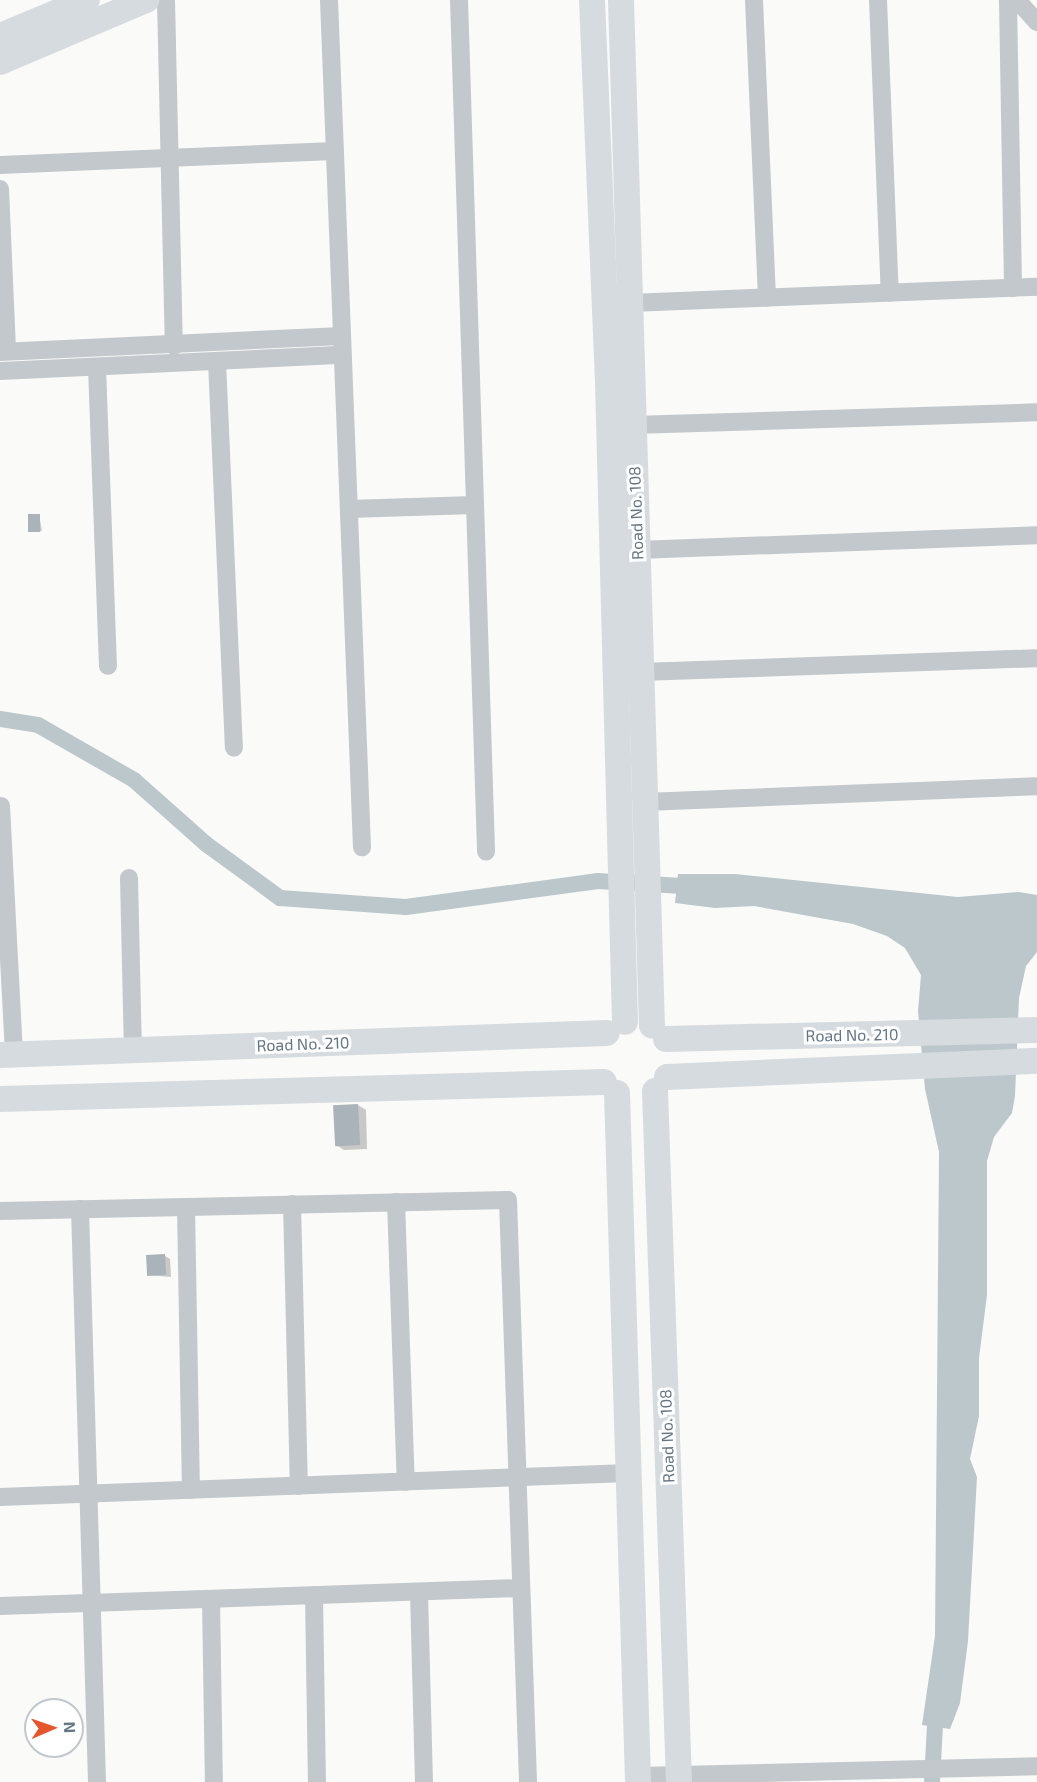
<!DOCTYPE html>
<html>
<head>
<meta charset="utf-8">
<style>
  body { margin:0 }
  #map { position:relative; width:1037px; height:1782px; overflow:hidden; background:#fafaf8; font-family:"Exo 2",sans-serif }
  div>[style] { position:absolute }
  .water>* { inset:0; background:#bbc7cb }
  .shadow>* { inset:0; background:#0003 }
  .canal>* { height:16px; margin:-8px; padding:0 8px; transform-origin:8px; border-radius:8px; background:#bbc7cb }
  .building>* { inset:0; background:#aab3b9; transform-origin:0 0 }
  .street>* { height:18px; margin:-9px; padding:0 9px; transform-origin:9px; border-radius:9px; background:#c3c8cc }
  .secondary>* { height:26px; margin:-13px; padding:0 13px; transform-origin:13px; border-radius:13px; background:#d6dbdf }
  span { translate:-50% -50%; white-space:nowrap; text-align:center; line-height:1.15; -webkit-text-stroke:6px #fff; paint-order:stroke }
  .street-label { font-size:16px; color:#657683 }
  .north { position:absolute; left:24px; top:1698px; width:60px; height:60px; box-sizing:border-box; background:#fff; border:2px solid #c1c8cd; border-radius:50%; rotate:88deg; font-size:16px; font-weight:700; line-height:24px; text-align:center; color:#657683 }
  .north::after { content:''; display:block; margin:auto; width:21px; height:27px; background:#e4572e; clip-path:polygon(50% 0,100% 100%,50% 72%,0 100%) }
</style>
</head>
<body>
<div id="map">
  <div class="water">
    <i style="clip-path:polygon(678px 874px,735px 874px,958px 897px,1019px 892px,1037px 895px,1037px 952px,1026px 966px,1019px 998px,1015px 1096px,1012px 1113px,994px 1137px,987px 1161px,987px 1295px,979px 1358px,979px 1416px,970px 1459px,977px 1477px,968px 1641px,960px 1703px,950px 1729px,922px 1725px,935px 1636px,939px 1152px,925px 1089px,918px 1011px,921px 975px,905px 948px,887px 936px,853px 924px,754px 906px,715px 908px,675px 903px)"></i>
  </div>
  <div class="shadow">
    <i style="clip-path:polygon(39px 515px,42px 531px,32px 532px,30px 531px)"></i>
    <i style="clip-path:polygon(358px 1105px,366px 1110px,367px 1149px,344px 1150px,336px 1145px)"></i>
    <i style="clip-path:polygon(165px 1256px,170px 1259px,171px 1277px,149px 1275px)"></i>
  </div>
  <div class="canal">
    <i style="left:0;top:719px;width:38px;rotate:9deg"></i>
    <i style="left:38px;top:725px;width:111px;rotate:29.8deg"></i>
    <i style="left:134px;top:780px;width:96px;rotate:41.6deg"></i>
    <i style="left:206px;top:844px;width:92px;rotate:36.1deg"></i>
    <i style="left:280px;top:898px;width:126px;rotate:4.1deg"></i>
    <i style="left:406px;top:907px;width:194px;rotate:-7.7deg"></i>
    <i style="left:598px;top:881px;width:101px;rotate:3.4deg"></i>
    <i style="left:932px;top:1782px;width:77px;rotate:-87deg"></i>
  </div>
  <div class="building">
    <i style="left:28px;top:514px;width:12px;height:18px"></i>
    <i style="left:358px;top:1104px;width:41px;height:25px;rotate:87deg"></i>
    <i style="left:165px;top:1254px;width:21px;height:19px;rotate:87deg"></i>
  </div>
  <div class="street">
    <i style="left:166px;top:0;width:346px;rotate:88.7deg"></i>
    <i style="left:329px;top:0;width:848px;rotate:87.77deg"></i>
    <i style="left:459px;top:0;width:852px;rotate:88.18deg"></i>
    <i style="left:754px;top:0;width:298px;rotate:87.5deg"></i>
    <i style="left:878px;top:0;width:293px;rotate:87.7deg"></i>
    <i style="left:1008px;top:0;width:288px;rotate:89deg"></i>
    <i style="left:1017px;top:0;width:30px;rotate:48deg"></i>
    <i style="left:0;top:165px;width:335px;rotate:-2.4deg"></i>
    <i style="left:0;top:189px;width:162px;rotate:87.5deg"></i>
    <i style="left:630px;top:303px;width:407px;rotate:-2.3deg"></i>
    <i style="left:0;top:352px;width:342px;rotate:-2.7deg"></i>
    <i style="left:217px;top:361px;width:387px;rotate:87.5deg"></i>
    <i style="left:97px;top:367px;width:299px;rotate:87.9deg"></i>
    <i style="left:0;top:371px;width:343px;rotate:-2.7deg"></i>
    <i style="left:633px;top:425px;width:404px;rotate:-1.8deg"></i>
    <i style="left:349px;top:509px;width:125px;rotate:-1.8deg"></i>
    <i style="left:637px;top:550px;width:400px;rotate:-2.1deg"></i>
    <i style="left:641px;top:672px;width:396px;rotate:-2deg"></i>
    <i style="left:645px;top:802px;width:392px;rotate:-2.3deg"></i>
    <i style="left:1px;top:806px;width:249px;rotate:87deg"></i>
    <i style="left:129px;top:878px;width:173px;rotate:88.7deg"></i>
    <i style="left:396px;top:1202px;width:280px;rotate:88deg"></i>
    <i style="left:292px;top:1204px;width:282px;rotate:88.6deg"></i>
    <i style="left:186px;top:1207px;width:283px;rotate:89deg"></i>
    <i style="left:80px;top:1209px;width:573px;rotate:88.3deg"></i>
    <i style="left:0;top:1211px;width:508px;rotate:-1.24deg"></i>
    <i style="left:508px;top:1200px;width:582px;rotate:88.03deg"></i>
    <i style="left:0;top:1497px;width:629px;rotate:-2.19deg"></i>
    <i style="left:419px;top:1592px;width:190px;rotate:88.5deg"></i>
    <i style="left:314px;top:1595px;width:187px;rotate:89.1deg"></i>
    <i style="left:211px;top:1599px;width:183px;rotate:89.1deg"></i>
    <i style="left:0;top:1606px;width:521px;rotate:-1.98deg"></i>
    <i style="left:638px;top:1776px;width:399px;rotate:-1.4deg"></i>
  </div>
  <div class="secondary">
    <i style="left:592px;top:0;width:382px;rotate:87.6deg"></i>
    <i style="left:608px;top:382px;width:640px;rotate:88.48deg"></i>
    <i style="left:621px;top:0;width:1026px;rotate:88.27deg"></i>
    <i style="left:0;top:36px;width:94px;rotate:-22.5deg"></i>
    <i style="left:0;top:62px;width:159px;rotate:-23deg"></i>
    <i style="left:666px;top:1039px;width:371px;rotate:-1.4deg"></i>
    <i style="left:0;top:1055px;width:607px;rotate:-2.08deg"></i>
    <i style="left:667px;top:1077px;width:370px;rotate:-2.5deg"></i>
    <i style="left:655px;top:1091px;width:691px;rotate:88.01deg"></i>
    <i style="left:617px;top:1093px;width:689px;rotate:88.25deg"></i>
    <i style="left:0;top:1099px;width:604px;rotate:-1.61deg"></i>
  </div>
  <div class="street-label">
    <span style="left:636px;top:513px;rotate:-92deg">Road No. 108</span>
    <span style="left:852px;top:1035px;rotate:-1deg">Road No. 210</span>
    <span style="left:303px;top:1044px;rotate:-2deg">Road No. 210</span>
    <span style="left:667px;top:1436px;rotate:-92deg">Road No. 108</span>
  </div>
  <div class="north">N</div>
</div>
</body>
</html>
